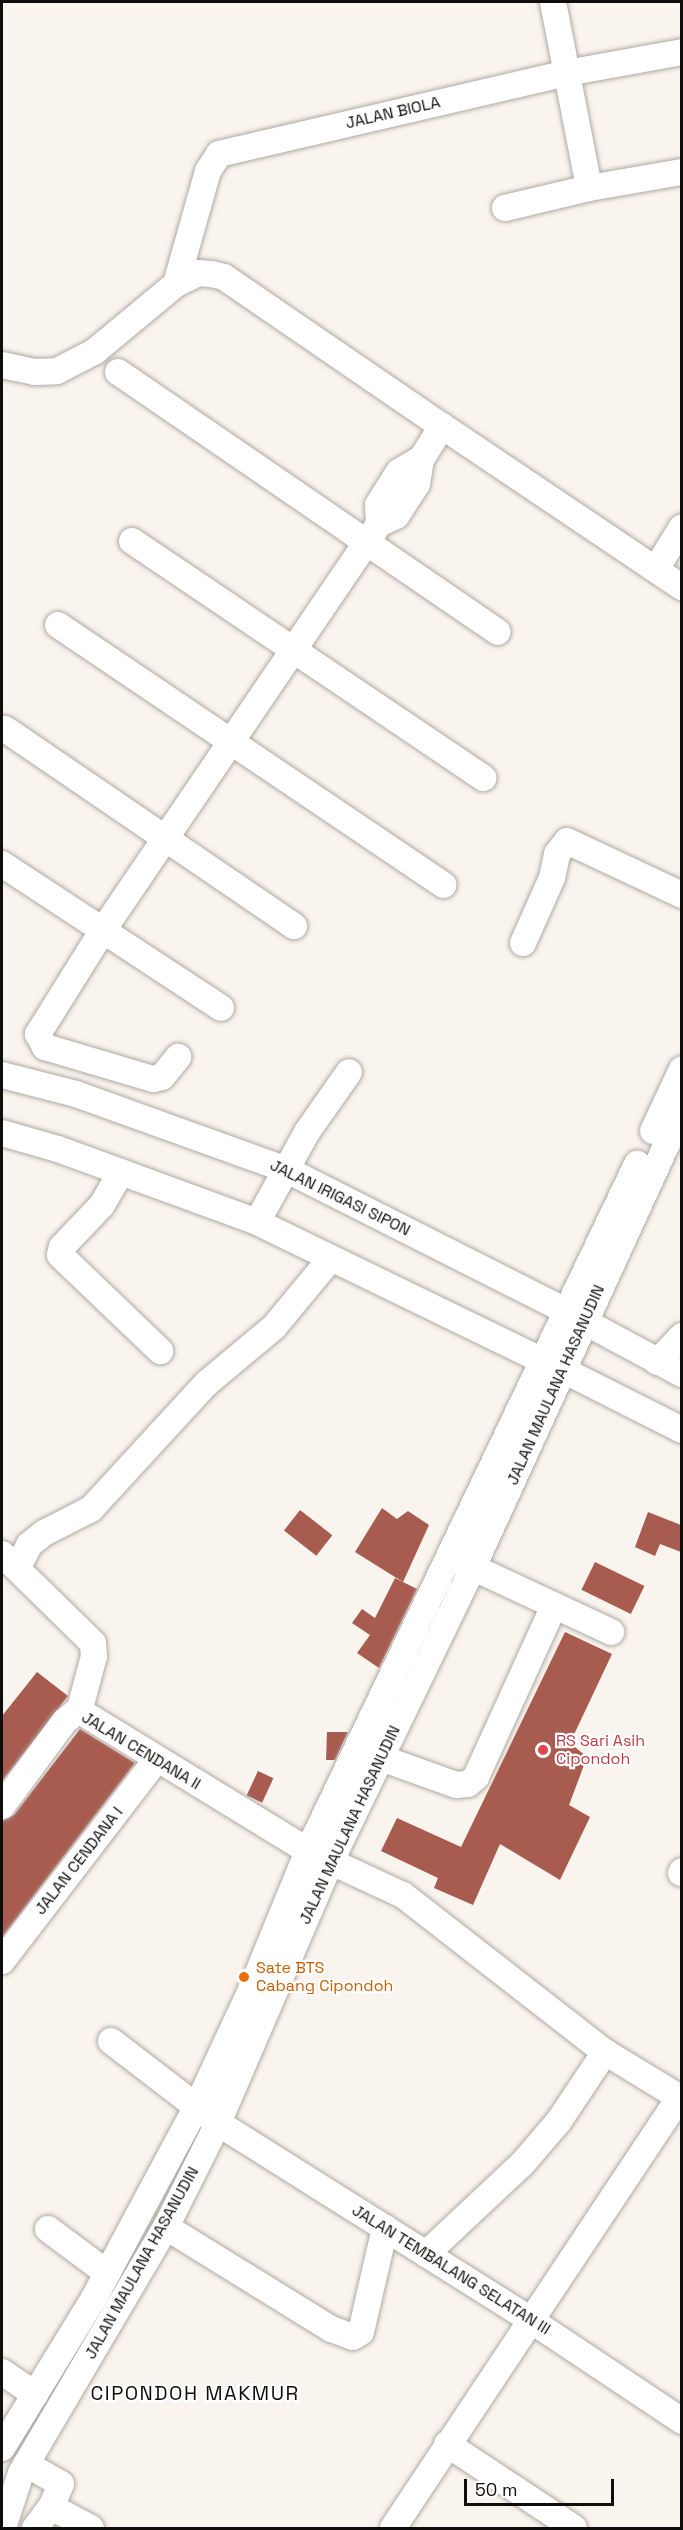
<!DOCTYPE html>
<html>
<head>
<meta charset="utf-8">
<style>
  body { margin:0 }
  #map { position:relative; width:683px; height:2530px; overflow:hidden; background:#faf4ee; font-family:"Space Grotesk",sans-serif }
  div>[style] { position:absolute }
  .building>* { inset:0; background:#a85b4f; transform-origin:0 0 }
  .roads { filter:drop-shadow(0 0 2px #afa9a4) drop-shadow(0 0 2px #afa9a4) }
  .minor>* { height:26px; margin:-13px; padding:0 13px; transform-origin:13px; border-radius:13px; background:#fff }
  .dots>* { width:16px; height:16px; translate:-50% -50%; box-sizing:border-box; border:3px solid #fff; border-radius:50% }
  span { translate:-50% -50%; white-space:nowrap; text-align:center; line-height:1.15; -webkit-text-stroke:4.5px #fff; paint-order:stroke }
  .street-label { font-size:16px; color:#100e0c }
  .health-label { font-size:16px; color:#be3a42 }
  .left { translate:0 -50%; text-align:left }
  .food-label { font-size:16px; color:#c56008 }
  .quarter-label { font-size:20px; color:#100e0c; letter-spacing:1.5px }
  .frame { position:absolute; inset:0; border:3px solid #100e0c; pointer-events:none }
  .scale { position:absolute; left:464px; top:2479px; width:150px; height:27px; box-sizing:border-box; border:3px solid #100e0c; border-top:0; padding-left:8px; font-size:18px; line-height:21px; white-space:nowrap; color:#100e0c; -webkit-text-stroke:4px #fff; paint-order:stroke }
</style>
</head>
<body>
<div id="map">
  <div class="building">
    <i style="clip-path:polygon(382px 1508px,397px 1519px,408px 1511px,429px 1525px,403px 1582px,355px 1552px)"></i>
    <i style="left:300px;top:1510px;width:41px;height:26px;rotate:38deg"></i>
    <i style="clip-path:polygon(648px 1512px,681px 1525px,681px 1552px,660px 1544px,655px 1556px,635px 1547px)"></i>
    <i style="left:595px;top:1562px;width:55px;height:31px;rotate:26deg"></i>
    <i style="clip-path:polygon(395px 1578px,417px 1589px,379px 1668px,357px 1653px,370px 1635px,352px 1623px,362px 1609px,375px 1618px)"></i>
    <i style="clip-path:polygon(565px 1632px,612px 1654px,570px 1743px,587px 1757px,569px 1805px,590px 1817px,560px 1880px,500px 1844px,473px 1905px,434px 1888px,438px 1878px,381px 1851px,397px 1818px,461px 1847px)"></i>
    <i style="clip-path:polygon(37px 1672px,68px 1696px,2px 1781px,2px 1716px)"></i>
    <i style="clip-path:polygon(80px 1729px,135px 1763px,2px 1937px,2px 1821px,14px 1815px)"></i>
    <i style="clip-path:polygon(327px 1732px,348px 1732px,335px 1760px,326px 1760px)"></i>
    <i style="left:258px;top:1771px;width:17px;height:27px;rotate:25deg"></i>
  </div>
  <div class="roads">
    <div class="minor">
      <i style="left:553px;top:2px;width:189px;rotate:79deg"></i>
      <i style="left:505px;top:208px;width:86px;rotate:-13.4deg"></i>
      <i style="left:589px;top:188px;width:94px;rotate:-9.8deg"></i>
      <i style="left:176px;top:284px;width:117px;rotate:-74.2deg"></i>
      <i style="left:208px;top:171px;width:20px;rotate:-57deg"></i>
      <i style="left:219px;top:154px;width:357px;rotate:-13.1deg"></i>
      <i style="left:567px;top:73px;width:117px;rotate:-10.3deg"></i>
      <i style="left:2px;top:365px;width:33px;rotate:12deg"></i>
      <i style="left:34px;top:372px;width:23px;rotate:-2deg"></i>
      <i style="left:57px;top:371px;width:42px;rotate:-27.2deg"></i>
      <i style="left:94px;top:352px;width:107px;rotate:-39.7deg"></i>
      <i style="left:176px;top:284px;width:25px;rotate:-26deg"></i>
      <i style="left:199px;top:273px;width:12px;rotate:5deg"></i>
      <i style="left:211px;top:274px;width:13px;rotate:13deg"></i>
      <i style="left:224px;top:277px;width:264px;rotate:34.4deg"></i>
      <i style="left:442px;top:426px;width:39px;rotate:122deg"></i>
      <i style="left:421px;top:459px;width:25px;rotate:99deg"></i>
      <i style="left:417px;top:484px;width:38px;rotate:123deg"></i>
      <i style="left:396px;top:516px;width:19px;rotate:155deg"></i>
      <i style="left:379px;top:524px;width:491px;rotate:124.2deg"></i>
      <i style="left:103px;top:930px;width:123px;rotate:122deg"></i>
      <i style="left:38px;top:1034px;width:15px;rotate:62deg"></i>
      <i style="left:45px;top:1047px;width:113px;rotate:16.5deg"></i>
      <i style="left:153px;top:1079px;width:9px;rotate:-13deg"></i>
      <i style="left:162px;top:1077px;width:26px;rotate:-51deg"></i>
      <i style="left:118px;top:372px;width:460px;rotate:34.4deg"></i>
      <i style="left:442px;top:426px;width:289px;rotate:33.9deg"></i>
      <i style="left:379px;top:524px;width:19px;rotate:-93deg"></i>
      <i style="left:378px;top:505px;width:39px;rotate:-58deg"></i>
      <i style="left:399px;top:472px;width:26px;rotate:-31deg"></i>
      <i style="left:132px;top:541px;width:424px;rotate:34deg"></i>
      <i style="left:656px;top:569px;width:49px;rotate:-58.2deg"></i>
      <i style="left:58px;top:625px;width:465px;rotate:34deg"></i>
      <i style="left:5px;top:729px;width:350px;rotate:34.3deg"></i>
      <i style="left:2px;top:864px;width:262px;rotate:33.3deg"></i>
      <i style="left:523px;top:943px;width:71px;rotate:-66deg"></i>
      <i style="left:552px;top:878px;width:25px;rotate:-78deg"></i>
      <i style="left:557px;top:854px;width:16px;rotate:-52deg"></i>
      <i style="left:567px;top:841px;width:127px;rotate:25.2deg"></i>
      <i style="left:2px;top:1075px;width:76px;rotate:14.4deg"></i>
      <i style="left:76px;top:1094px;width:224px;rotate:19.8deg"></i>
      <i style="left:287px;top:1170px;width:313px;rotate:26.8deg"></i>
      <i style="left:653px;top:1131px;width:68px;rotate:-64.9deg"></i>
      <i style="left:2px;top:1133px;width:58px;rotate:15.9deg"></i>
      <i style="left:58px;top:1149px;width:212px;rotate:20.1deg"></i>
      <i style="left:257px;top:1222px;width:318px;rotate:25.9deg"></i>
      <i style="left:121px;top:1172px;width:39px;rotate:120deg"></i>
      <i style="left:101px;top:1206px;width:57px;rotate:133.6deg"></i>
      <i style="left:62px;top:1247px;width:8px;rotate:104deg"></i>
      <i style="left:60px;top:1255px;width:139px;rotate:43.8deg"></i>
      <i style="left:257px;top:1222px;width:103px;rotate:-60.9deg"></i>
      <i style="left:307px;top:1132px;width:73px;rotate:-55deg"></i>
      <i style="left:585px;top:1322px;width:110px;rotate:28.2deg"></i>
      <i style="left:657px;top:1362px;width:36px;rotate:-46deg"></i>
      <i style="left:563px;top:1370px;width:133px;rotate:26.8deg"></i>
      <i style="left:2px;top:1554px;width:127px;rotate:44.4deg"></i>
      <i style="left:93px;top:1643px;width:13px;rotate:86deg"></i>
      <i style="left:94px;top:1656px;width:58px;rotate:105deg"></i>
      <i style="left:459px;top:1561px;width:168px;rotate:25deg"></i>
      <i style="left:18px;top:1567px;width:25px;rotate:-63deg"></i>
      <i style="left:29px;top:1545px;width:19px;rotate:-39deg"></i>
      <i style="left:44px;top:1533px;width:53px;rotate:-27.1deg"></i>
      <i style="left:91px;top:1509px;width:171px;rotate:-47.4deg"></i>
      <i style="left:207px;top:1383px;width:87px;rotate:-39.9deg"></i>
      <i style="left:274px;top:1327px;width:89px;rotate:-50.4deg"></i>
      <i style="left:381px;top:1758px;width:80px;rotate:19.8deg"></i>
      <i style="left:456px;top:1785px;width:12px;rotate:-5deg"></i>
      <i style="left:468px;top:1784px;width:11px;rotate:-41deg"></i>
      <i style="left:476px;top:1777px;width:188px;rotate:-65.5deg"></i>
      <i style="left:2px;top:1806px;width:106px;rotate:-53.5deg"></i>
      <i style="left:65px;top:1721px;width:13px;rotate:-39deg"></i>
      <i style="left:75px;top:1713px;width:8px"></i>
      <i style="left:83px;top:1713px;width:264px;rotate:31.5deg"></i>
      <i style="left:308px;top:1851px;width:105px;rotate:24.9deg"></i>
      <i style="left:403px;top:1895px;width:256px;rotate:37.9deg"></i>
      <i style="left:605px;top:2052px;width:90px;rotate:31.4deg"></i>
      <i style="left:681px;top:1873px;width:2px;rotate:-63deg"></i>
      <i style="left:2px;top:1961px;width:253px;rotate:-52.5deg"></i>
      <i style="left:111px;top:2041px;width:135px;rotate:37.5deg"></i>
      <i style="left:218px;top:2123px;width:368px;rotate:32.2deg"></i>
      <i style="left:529px;top:2319px;width:184px;rotate:33.7deg"></i>
      <i style="left:166px;top:2227px;width:194px;rotate:31.7deg"></i>
      <i style="left:331px;top:2329px;width:23px;rotate:20deg"></i>
      <i style="left:353px;top:2337px;width:9px;rotate:-32deg"></i>
      <i style="left:361px;top:2332px;width:107px;rotate:-77deg"></i>
      <i style="left:48px;top:2229px;width:74px;rotate:36.7deg"></i>
      <i style="left:426px;top:2254px;width:133px;rotate:-43.2deg"></i>
      <i style="left:523px;top:2163px;width:55px;rotate:-49.4deg"></i>
      <i style="left:559px;top:2121px;width:83px;rotate:-56.3deg"></i>
      <i style="left:2px;top:2372px;width:40px;rotate:34deg"></i>
      <i style="left:447px;top:2444px;width:152px;rotate:33.5deg"></i>
      <i style="left:2px;top:2448px;width:176px;rotate:-58.5deg"></i>
      <i style="left:94px;top:2298px;width:216px;rotate:-61.8deg"></i>
      <i style="left:196px;top:2108px;width:130px;rotate:-65deg"></i>
      <i style="left:251px;top:1990px;width:150px;rotate:-67.7deg"></i>
      <i style="left:308px;top:1851px;width:762px;rotate:-64.41deg"></i>
      <i style="left:26px;top:2464px;width:40px;rotate:29.7deg"></i>
      <i style="left:61px;top:2484px;width:25px;rotate:113deg"></i>
      <i style="left:51px;top:2507px;width:45px;rotate:27.7deg"></i>
      <i style="left:3px;top:2528px;width:58px;rotate:-71.9deg"></i>
      <i style="left:21px;top:2473px;width:286px;rotate:-59.5deg"></i>
      <i style="left:166px;top:2227px;width:116px;rotate:-63.4deg"></i>
      <i style="left:218px;top:2123px;width:285px;rotate:-66.7deg"></i>
      <i style="left:331px;top:1861px;width:326px;rotate:-64.2deg"></i>
      <i style="left:473px;top:1567px;width:502px;rotate:-65.38deg"></i>
      <i style="left:35px;top:2528px;width:26px;rotate:-53deg"></i>
      <i style="left:393px;top:2528px;width:516px;rotate:-56.37deg"></i>
    </div>
  </div>
  <div class="dots">
    <i style="left:543px;top:1750px;background:#e0444e"></i>
    <i style="left:244px;top:1977px;background:#e8710a"></i>
  </div>
  <div class="street-label">
    <span style="left:393px;top:113px;rotate:-13deg">JALAN BIOLA</span>
    <span style="left:340px;top:1198px;rotate:26deg">JALAN IRIGASI SIPON</span>
    <span style="left:556px;top:1385px;rotate:-66deg">JALAN MAULANA HASANUDIN</span>
    <span style="left:141px;top:1751px;rotate:31deg">JALAN CENDANA II</span>
    <span style="left:350px;top:1825px;rotate:-65deg">JALAN MAULANA HASANUDIN</span>
    <span style="left:79px;top:1861px;rotate:-52deg">JALAN CENDANA I</span>
    <span style="left:142px;top:2263px;rotate:-61deg">JALAN MAULANA HASANUDIN</span>
    <span style="left:451px;top:2270px;rotate:32deg">JALAN TEMBALANG SELATAN III</span>
  </div>
  <div class="health-label">
    <span class="left" style="left:556px;top:1750px">RS Sari Asih<br>Cipondoh</span>
  </div>
  <div class="food-label">
    <span class="left" style="left:256px;top:1977px">Sate BTS<br>Cabang Cipondoh</span>
  </div>
  <div class="quarter-label">
    <span style="left:195px;top:2393px">CIPONDOH MAKMUR</span>
  </div>
  <div class="frame"></div>
  <div class="scale">50 m</div>
</div>
</body>
</html>
